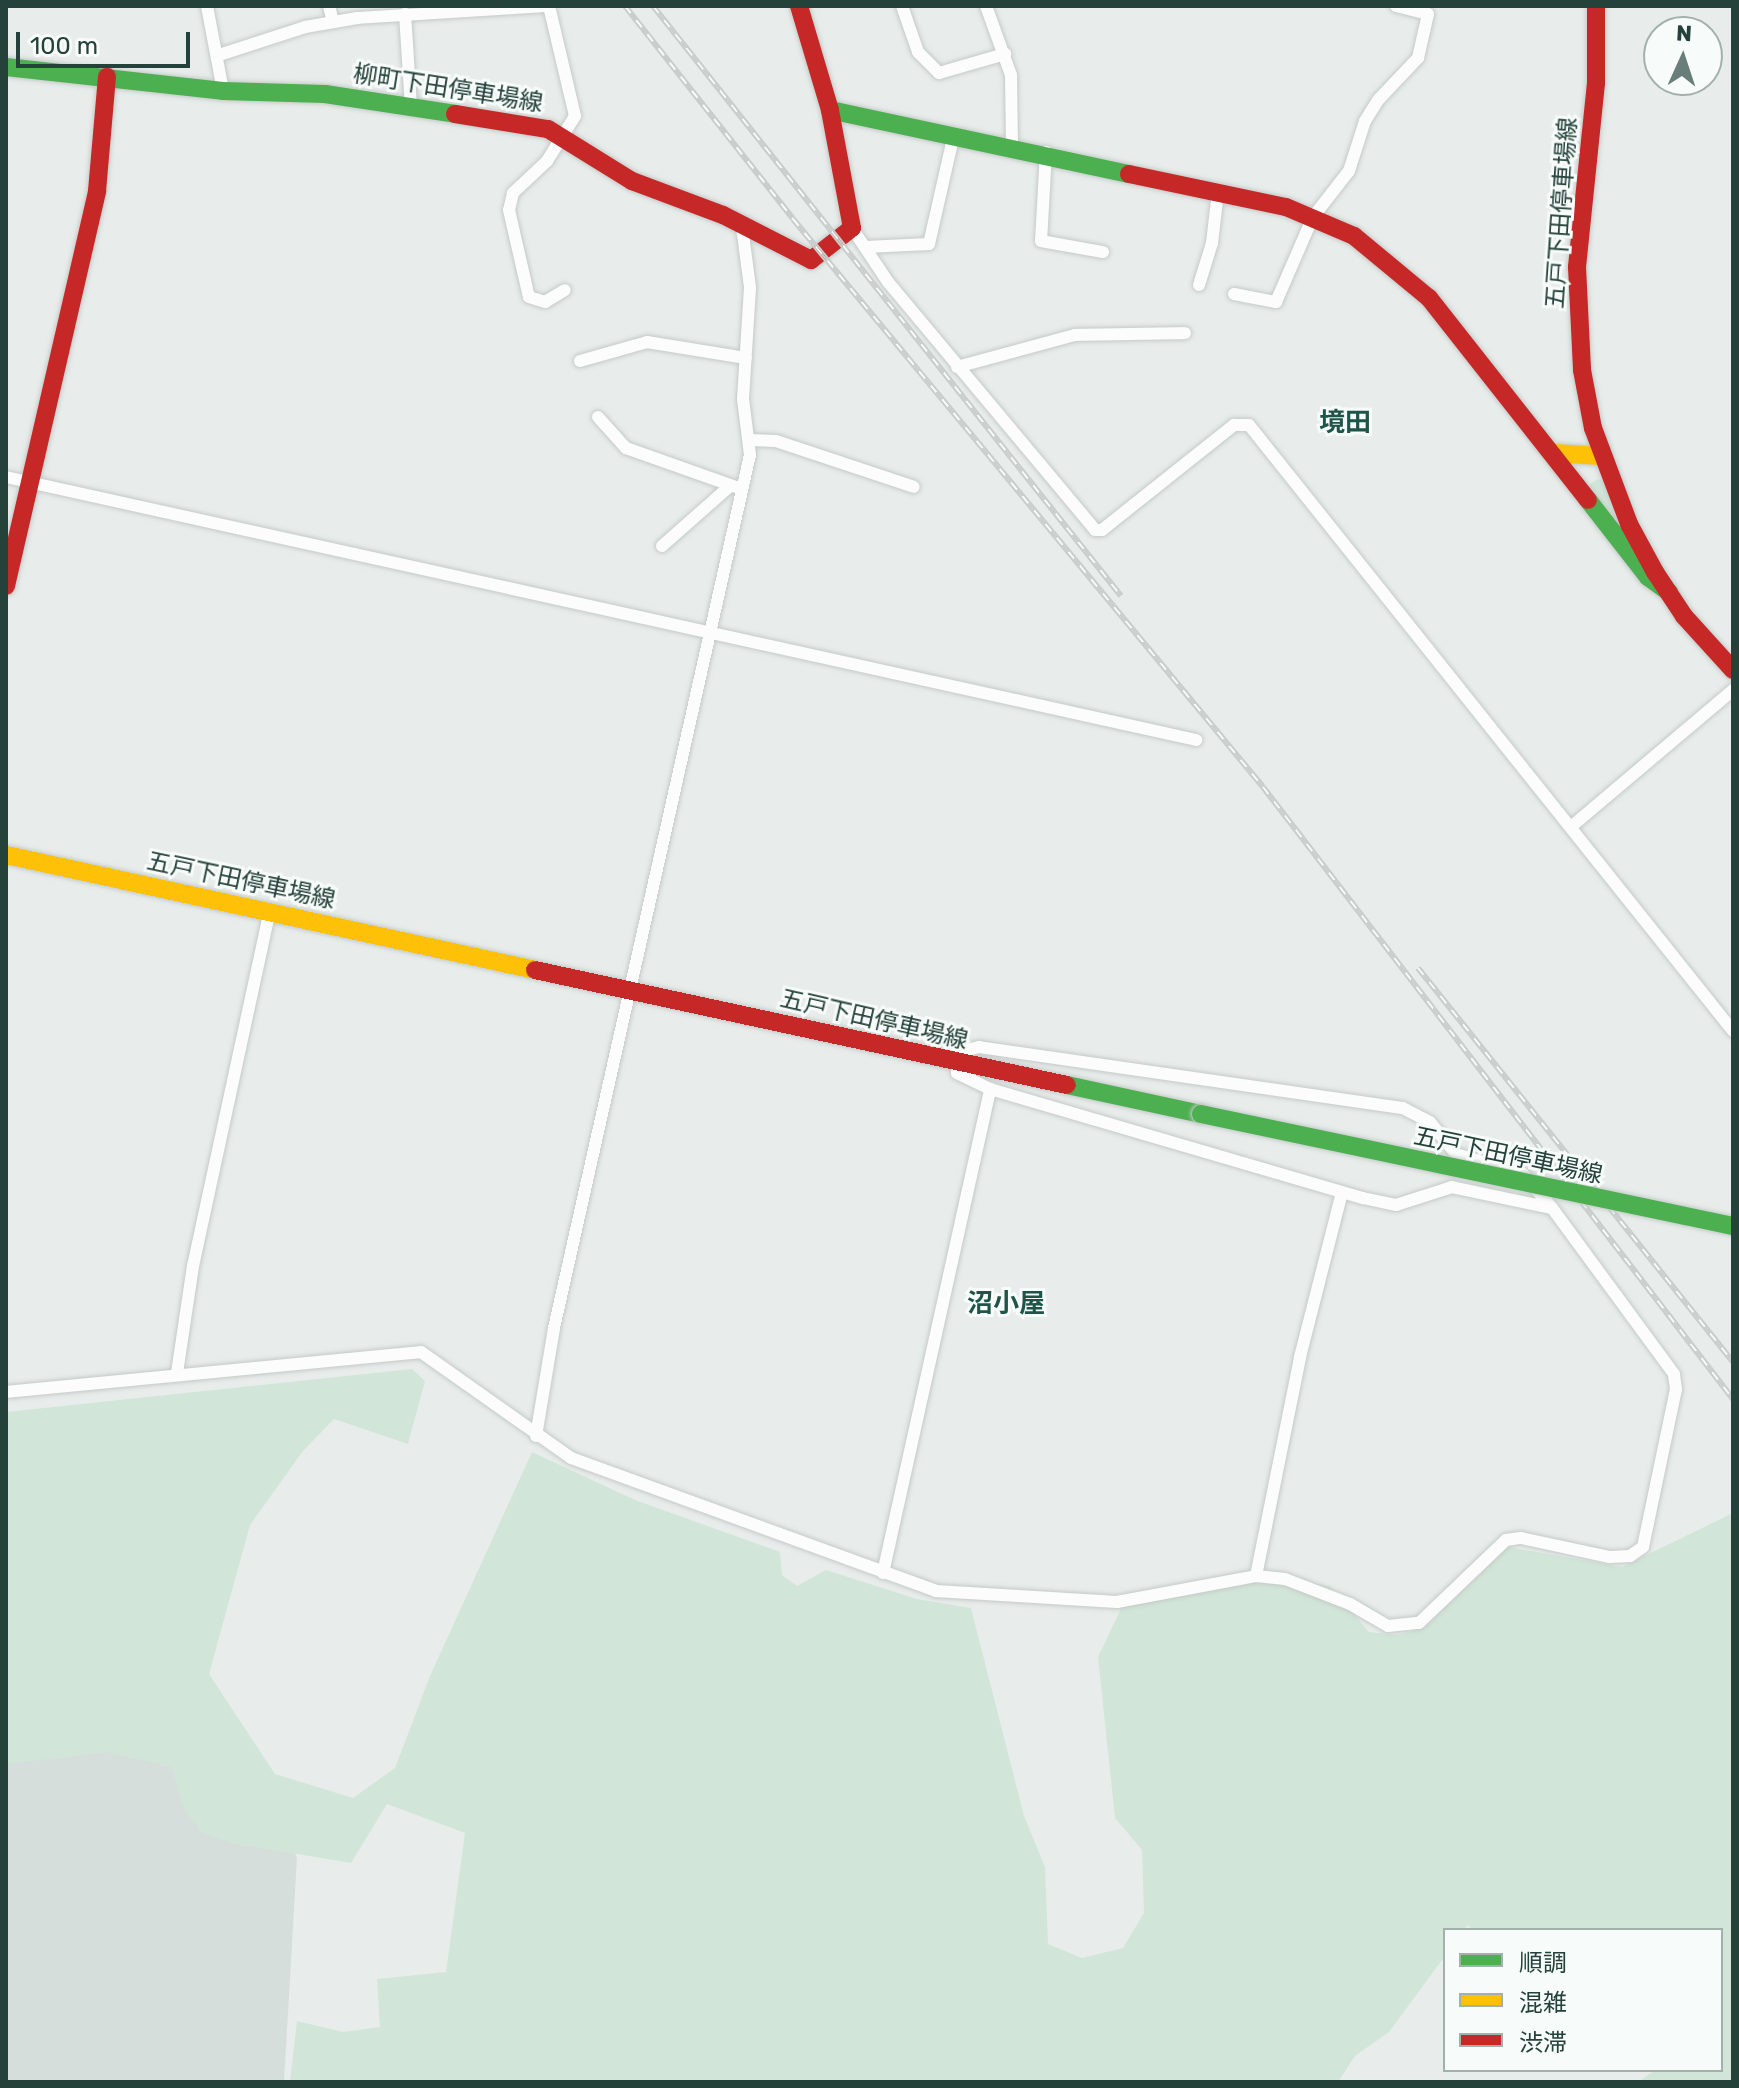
<!DOCTYPE html>
<html>
<head>
<meta charset="utf-8">
<style>
  body { margin:0 }
  #map { position:relative; width:1739px; height:2088px; overflow:hidden; background:#e8edeb; font-family:Rubik,"Noto Sans JP",sans-serif }
  div>[style] { position:absolute }
  .built>* { inset:0; background:#d6dedb }
  .green>* { inset:0; background:#d1e6d8 }
  .roads { filter:drop-shadow(0 0 2px #c5cac8) drop-shadow(0 0 2px #c5cac8) }
  .street>* { height:12px; margin:-6px; padding:0 6px; transform-origin:6px; border-radius:6px; background:#fcfcfc }
  .fast>* { height:18px; margin:-9px; padding:0 9px; transform-origin:9px; border-radius:9px; background:#4caf50 }
  .slow>* { height:18px; margin:-9px; padding:0 9px; transform-origin:9px; border-radius:9px; background:#ffc107 }
  .jam>* { height:18px; margin:-9px; padding:0 9px; transform-origin:9px; border-radius:9px; background:#c62828 }
  .rail>* { height:6px; margin-top:-3px; transform-origin:0; background:repeating-linear-gradient(90deg,#f7fbf9 0 9px,#c9cdcc 0 18px); box-sizing:border-box; border-block:2px solid #c9cdcc }
  .bridges { filter:drop-shadow(0 0 2px #c3cbc8) drop-shadow(0 0 2px #c3cbc8) }
  .fast-bridge>* { height:18px; margin:-9px; padding:0 9px; transform-origin:9px; border-radius:9px; background:#4caf50 }
  span { translate:-50% -50%; white-space:nowrap; text-align:center; line-height:1.15; -webkit-text-stroke:6px #f7fbf9; paint-order:stroke }
  .street-label { font-size:24px; color:#24423a }
  .neighbourhood-label { font-size:26px; color:#1f5548; font-weight:700 }
  .frame { position:absolute; inset:0; border:8px solid #24423a; pointer-events:none }
  .legend { position:absolute; left:1443px; top:1928px; width:280px; height:144px; box-sizing:border-box; background:#f7fbf9; border:2px solid #a3b1ad; margin:0; padding:10px 14px; list-style:none; font-size:24px; color:#24423a }
  .legend li { display:flex; align-items:center; gap:16px; height:40px }
  .legend b { width:40px; border:2px solid #a3b1ad }
  .north { position:absolute; left:1643px; top:16px; width:80px; height:80px; box-sizing:border-box; background:#f7fbf9; border:2px solid #a3b1ad; border-radius:50%; rotate:3deg; font-size:22px; font-weight:700; line-height:32px; text-align:center; color:#24423a }
  .north::after { content:''; display:block; margin:auto; width:28px; height:36px; background:#697e78; clip-path:polygon(50% 0,100% 100%,50% 72%,0 100%) }
  .scale { position:absolute; left:16px; top:32px; width:174px; height:36px; box-sizing:border-box; border:4px solid #24423a; border-top:0; padding-left:10px; font-size:24px; line-height:28px; white-space:nowrap; color:#24423a; -webkit-text-stroke:6px #f7fbf9; paint-order:stroke }
</style>
</head>
<body>
<div id="map">
  <div class="built">
    <i style="clip-path:polygon(137px 1727px,284px 1825px,297px 1858px,284px 2082px,6px 2082px,6px 1754px)"></i>
  </div>
  <div class="green">
    <i style="clip-path:polygon(1597px 479px,1603px 481px,1625px 532px,1585px 488px)"></i>
    <i style="clip-path:polygon(412px 1369px,425px 1381px,408px 1444px,334px 1419px,303px 1451px,250px 1525px,209px 1674px,275px 1774px,353px 1798px,395px 1768px,430px 1676px,532px 1452px,635px 1500px,780px 1552px,782px 1575px,797px 1586px,826px 1570px,917px 1599px,971px 1608px,1024px 1816px,1045px 1867px,1048px 1944px,1082px 1958px,1123px 1948px,1144px 1913px,1142px 1850px,1115px 1818px,1098px 1657px,1128px 1594px,1253px 1575px,1330px 1586px,1369px 1632px,1397px 1635px,1424px 1628px,1508px 1547px,1622px 1567px,1733px 1513px,1733px 2082px,1638px 2082px,1655px 2070px,1721px 2070px,1721px 1930px,1473px 1930px,1468px 1925px,1464px 1930px,1445px 1930px,1445px 1956px,1389px 2032px,1355px 2056px,1338px 2082px,290px 2082px,297px 2021px,343px 2032px,380px 2027px,377px 1979px,446px 1972px,465px 1833px,387px 1804px,351px 1863px,232px 1843px,201px 1832px,184px 1809px,172px 1767px,108px 1752px,6px 1764px,6px 1412px)"></i>
  </div>
  <div class="roads">
    <div class="street">
      <i style="left:207px;top:6px;width:86px;rotate:79.3deg"></i>
      <i style="left:329px;top:6px;width:16px;rotate:76deg"></i>
      <i style="left:549px;top:6px;width:113px;rotate:76.7deg"></i>
      <i style="left:575px;top:116px;width:53px;rotate:121.9deg"></i>
      <i style="left:547px;top:161px;width:47px;rotate:136.7deg"></i>
      <i style="left:513px;top:193px;width:17px;rotate:103deg"></i>
      <i style="left:509px;top:210px;width:89px;rotate:77.1deg"></i>
      <i style="left:529px;top:297px;width:17px;rotate:17deg"></i>
      <i style="left:545px;top:302px;width:23px;rotate:-31deg"></i>
      <i style="left:902px;top:6px;width:49px;rotate:70.8deg"></i>
      <i style="left:918px;top:52px;width:30px;rotate:45deg"></i>
      <i style="left:939px;top:73px;width:69px;rotate:-16.1deg"></i>
      <i style="left:986px;top:6px;width:73px;rotate:70.1deg"></i>
      <i style="left:1011px;top:75px;width:72px;rotate:89.2deg"></i>
      <i style="left:405px;top:14px;width:92px;rotate:86.3deg"></i>
      <i style="left:219px;top:55px;width:90px;rotate:-18deg"></i>
      <i style="left:305px;top:27px;width:53px;rotate:-9.8deg"></i>
      <i style="left:357px;top:18px;width:191px;rotate:-3.6deg"></i>
      <i style="left:1046px;top:152px;width:89px;rotate:93.2deg"></i>
      <i style="left:1041px;top:241px;width:63px;rotate:10.1deg"></i>
      <i style="left:852px;top:228px;width:65px;rotate:56.3deg"></i>
      <i style="left:888px;top:282px;width:323px;rotate:50.1deg"></i>
      <i style="left:1095px;top:530px;width:7px"></i>
      <i style="left:1102px;top:530px;width:169px;rotate:-38.5deg"></i>
      <i style="left:1234px;top:425px;width:15px"></i>
      <i style="left:1249px;top:425px;width:776px;rotate:51.39deg"></i>
      <i style="left:865px;top:247px;width:64px;rotate:-2.7deg"></i>
      <i style="left:929px;top:244px;width:109px;rotate:-77.2deg"></i>
      <i style="left:1199px;top:285px;width:44px;rotate:-72.8deg"></i>
      <i style="left:1212px;top:243px;width:51px;rotate:-83.3deg"></i>
      <i style="left:1234px;top:294px;width:43px;rotate:10.8deg"></i>
      <i style="left:1276px;top:302px;width:93px;rotate:-66.5deg"></i>
      <i style="left:1313px;top:217px;width:58px;rotate:-52deg"></i>
      <i style="left:1349px;top:171px;width:52px;rotate:-72.3deg"></i>
      <i style="left:1365px;top:121px;width:26px;rotate:-58deg"></i>
      <i style="left:1379px;top:99px;width:57px;rotate:-46.4deg"></i>
      <i style="left:1418px;top:58px;width:45px;rotate:-77.2deg"></i>
      <i style="left:1428px;top:14px;width:33px;rotate:-166deg"></i>
      <i style="left:580px;top:361px;width:70px;rotate:-15.8deg"></i>
      <i style="left:647px;top:342px;width:100px;rotate:9.2deg"></i>
      <i style="left:957px;top:367px;width:122px;rotate:-15.2deg"></i>
      <i style="left:1075px;top:335px;width:110px;rotate:-1deg"></i>
      <i style="left:598px;top:417px;width:42px;rotate:47.9deg"></i>
      <i style="left:626px;top:448px;width:123px;rotate:19.5deg"></i>
      <i style="left:749px;top:440px;width:27px;rotate:2deg"></i>
      <i style="left:776px;top:441px;width:145px;rotate:18.4deg"></i>
      <i style="left:6px;top:477px;width:1219px;rotate:12.46deg"></i>
      <i style="left:662px;top:546px;width:91px;rotate:-41.4deg"></i>
      <i style="left:1572px;top:826px;width:211px;rotate:-40.2deg"></i>
      <i style="left:177px;top:1373px;width:108px;rotate:-81.5deg"></i>
      <i style="left:193px;top:1266px;width:363px;rotate:-77.8deg"></i>
      <i style="left:6px;top:1392px;width:417px;rotate:-5.5deg"></i>
      <i style="left:421px;top:1352px;width:184px;rotate:35.2deg"></i>
      <i style="left:571px;top:1458px;width:388px;rotate:20deg"></i>
      <i style="left:936px;top:1591px;width:181px;rotate:3.5deg"></i>
      <i style="left:1117px;top:1602px;width:141px;rotate:-10.6deg"></i>
      <i style="left:1256px;top:1576px;width:29px;rotate:6deg"></i>
      <i style="left:1285px;top:1579px;width:70px;rotate:21deg"></i>
      <i style="left:1350px;top:1604px;width:44px;rotate:30.1deg"></i>
      <i style="left:1388px;top:1626px;width:31px;rotate:-6deg"></i>
      <i style="left:1419px;top:1623px;width:120px;rotate:-43.7deg"></i>
      <i style="left:1506px;top:1540px;width:15px;rotate:-8deg"></i>
      <i style="left:1521px;top:1538px;width:91px;rotate:12.1deg"></i>
      <i style="left:1610px;top:1557px;width:20px;rotate:-3deg"></i>
      <i style="left:1630px;top:1556px;width:16px;rotate:-35deg"></i>
      <i style="left:1643px;top:1547px;width:161px;rotate:-78.2deg"></i>
      <i style="left:1676px;top:1389px;width:15px;rotate:-98deg"></i>
      <i style="left:1674px;top:1374px;width:206px;rotate:-126.3deg"></i>
      <i style="left:1552px;top:1208px;width:45px;rotate:-130.5deg"></i>
      <i style="left:1523px;top:1174px;width:70px;rotate:-163.4deg"></i>
      <i style="left:1456px;top:1154px;width:41px;rotate:-129.1deg"></i>
      <i style="left:1430px;top:1122px;width:31px;rotate:-153deg"></i>
      <i style="left:1402px;top:1108px;width:427px;rotate:-171.8deg"></i>
      <i style="left:979px;top:1047px;width:21px;rotate:166deg"></i>
      <i style="left:959px;top:1052px;width:21px;rotate:95deg"></i>
      <i style="left:957px;top:1073px;width:37px;rotate:26deg"></i>
      <i style="left:990px;top:1089px;width:389px;rotate:16.3deg"></i>
      <i style="left:1363px;top:1198px;width:34px;rotate:12deg"></i>
      <i style="left:1396px;top:1205px;width:59px;rotate:-17.8deg"></i>
      <i style="left:1452px;top:1187px;width:102px;rotate:11.9deg"></i>
      <i style="left:536px;top:1436px;width:109px;rotate:-80.5deg"></i>
      <i style="left:554px;top:1328px;width:895px;rotate:-77.35deg"></i>
      <i style="left:750px;top:455px;width:56px;rotate:-97.1deg"></i>
      <i style="left:743px;top:399px;width:112px;rotate:-86.4deg"></i>
      <i style="left:750px;top:287px;width:61px;rotate:-97.6deg"></i>
      <i style="left:883px;top:1573px;width:496px;rotate:-77.5deg"></i>
      <i style="left:1256px;top:1576px;width:223px;rotate:-78.6deg"></i>
      <i style="left:1300px;top:1357px;width:170px;rotate:-75.7deg"></i>
    </div>
    <div class="fast">
      <i style="left:6px;top:67px;width:218px;rotate:6.3deg"></i>
      <i style="left:223px;top:91px;width:102px;rotate:1.7deg"></i>
      <i style="left:325px;top:94px;width:132px;rotate:8.7deg"></i>
      <i style="left:830px;top:110px;width:306px;rotate:12.1deg"></i>
      <i style="left:1588px;top:500px;width:98px;rotate:52.1deg"></i>
      <i style="left:1648px;top:577px;width:26px;rotate:36deg"></i>
      <i style="left:1067px;top:1085px;width:137px;rotate:12.2deg"></i>
    </div>
    <div class="slow">
      <i style="left:1554px;top:453px;width:46px;rotate:3.7deg"></i>
      <i style="left:6px;top:855px;width:541px;rotate:12.26deg"></i>
    </div>
    <div class="jam">
      <i style="left:1596px;top:6px;width:77px;rotate:90deg"></i>
      <i style="left:1596px;top:83px;width:185px;rotate:95.9deg"></i>
      <i style="left:1577px;top:267px;width:103px;rotate:87.2deg"></i>
      <i style="left:1582px;top:370px;width:59px;rotate:79.3deg"></i>
      <i style="left:1593px;top:428px;width:103px;rotate:69.4deg"></i>
      <i style="left:1629px;top:524px;width:55px;rotate:61.6deg"></i>
      <i style="left:1655px;top:572px;width:53px;rotate:56.6deg"></i>
      <i style="left:1684px;top:616px;width:73px;rotate:47.8deg"></i>
      <i style="left:455px;top:114px;width:94px;rotate:9.2deg"></i>
      <i style="left:548px;top:129px;width:99px;rotate:31.8deg"></i>
      <i style="left:632px;top:181px;width:97px;rotate:20.5deg"></i>
      <i style="left:723px;top:215px;width:99px;rotate:27.1deg"></i>
      <i style="left:811px;top:260px;width:52px;rotate:-38deg"></i>
      <i style="left:852px;top:228px;width:120px;rotate:-100.6deg"></i>
      <i style="left:830px;top:110px;width:109px;rotate:-106.6deg"></i>
      <i style="left:1129px;top:174px;width:160px;rotate:11.9deg"></i>
      <i style="left:1286px;top:207px;width:74px;rotate:23.1deg"></i>
      <i style="left:1354px;top:236px;width:97px;rotate:39.6deg"></i>
      <i style="left:1429px;top:298px;width:257px;rotate:51.8deg"></i>
      <i style="left:6px;top:586px;width:405px;rotate:-77deg"></i>
      <i style="left:97px;top:191px;width:115px;rotate:-85deg"></i>
      <i style="left:535px;top:970px;width:544px;rotate:12.2deg"></i>
    </div>
  </div>
  <div class="rail">
    <i style="left:625px;top:6px;width:271px;rotate:51.7deg"></i>
    <i style="left:793px;top:219px;width:737px;rotate:50.39deg"></i>
    <i style="left:1263px;top:787px;width:772px;rotate:52.48deg"></i>
    <i style="left:653px;top:6px;width:753px;rotate:51.58deg"></i>
    <i style="left:1418px;top:968px;width:504px;rotate:51.36deg"></i>
  </div>
  <div class="bridges">
    <div class="fast-bridge">
      <i style="left:1201px;top:1114px;width:544px;rotate:11.89deg"></i>
    </div>
  </div>
  <div class="street-label">
    <span style="left:448px;top:89px;rotate:9deg">柳町下田停車場線</span>
    <span style="left:1562px;top:213px;rotate:-86deg">五戸下田停車場線</span>
    <span style="left:241px;top:881px;rotate:12deg">五戸下田停車場線</span>
    <span style="left:874px;top:1020px;rotate:13deg">五戸下田停車場線</span>
    <span style="left:1508px;top:1156px;rotate:12deg">五戸下田停車場線</span>
  </div>
  <div class="neighbourhood-label">
    <span style="left:1345px;top:423px">境田</span>
    <span style="left:1006px;top:1304px">沼小屋</span>
  </div>
  <div class="frame"></div>
  <ul class="legend">
  <li><b style="height:10px;background:#4caf50"></b>順調</li>
  <li><b style="height:10px;background:#ffc107"></b>混雑</li>
  <li><b style="height:10px;background:#c62828"></b>渋滞</li>
  </ul>
  <div class="north">N</div>
  <div class="scale">100 m</div>
</div>
</body>
</html>
